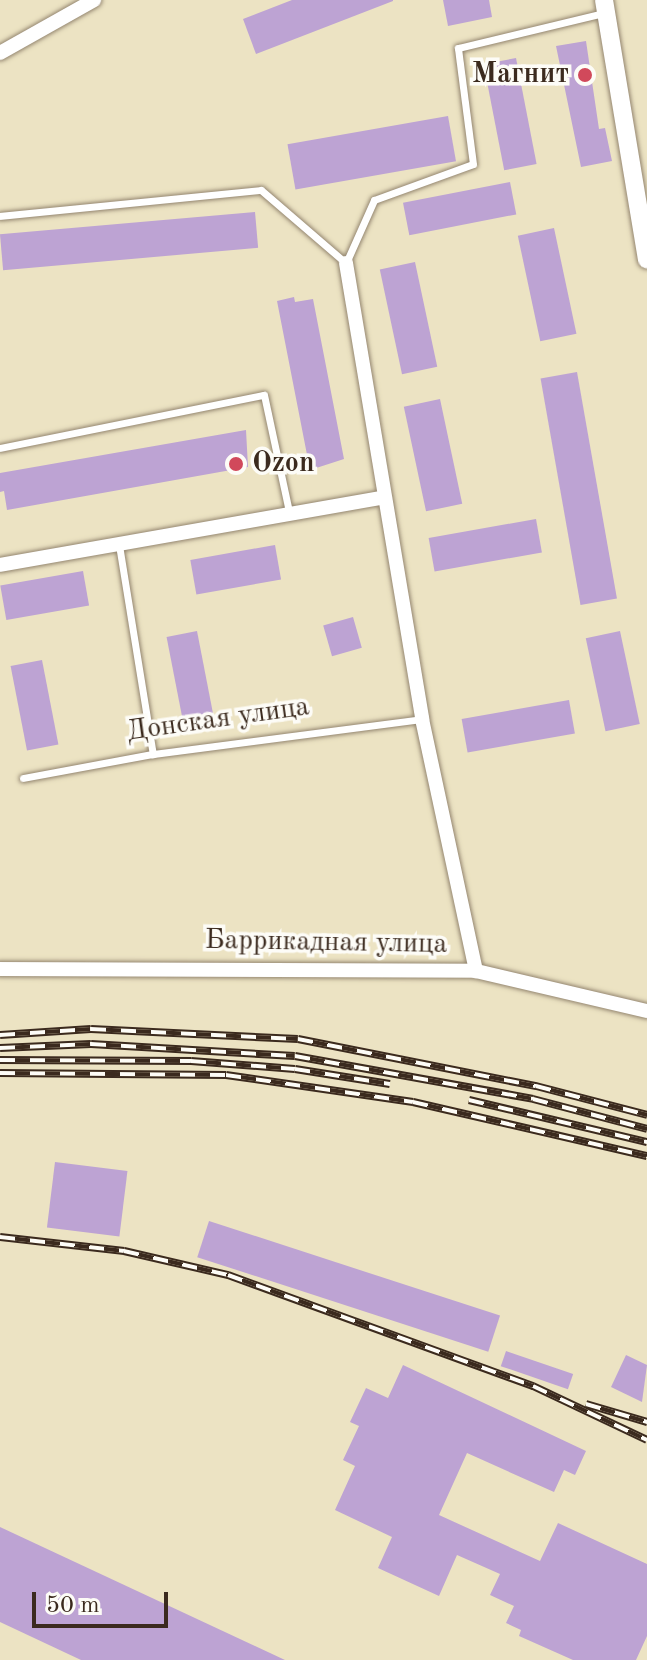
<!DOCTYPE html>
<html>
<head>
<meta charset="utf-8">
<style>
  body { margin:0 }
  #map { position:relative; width:647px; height:1660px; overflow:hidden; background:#ece3c3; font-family:"Old Standard TT",serif }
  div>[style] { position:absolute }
  .building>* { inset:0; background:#bda3d3; transform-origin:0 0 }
  .roads { filter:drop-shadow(0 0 2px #948670) drop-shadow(0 0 2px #948670) }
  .service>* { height:7px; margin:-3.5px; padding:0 3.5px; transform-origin:3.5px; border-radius:3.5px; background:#fff }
  .minor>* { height:14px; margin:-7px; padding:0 7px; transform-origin:7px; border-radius:7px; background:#fff }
  .tertiary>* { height:18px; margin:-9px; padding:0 9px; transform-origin:9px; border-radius:9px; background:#fff }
  .rail>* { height:8px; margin-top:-4px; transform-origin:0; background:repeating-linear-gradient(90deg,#fdfcf7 0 15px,#3b2a1e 0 30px); box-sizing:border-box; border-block:2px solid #3b2a1e }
  .dots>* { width:22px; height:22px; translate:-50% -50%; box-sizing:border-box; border:4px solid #fdfcf7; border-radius:50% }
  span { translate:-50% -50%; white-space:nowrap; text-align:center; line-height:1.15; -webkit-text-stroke:7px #fdfcf7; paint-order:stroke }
  .poi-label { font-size:28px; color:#3b2a1e; font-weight:700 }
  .right { translate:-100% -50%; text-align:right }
  .left { translate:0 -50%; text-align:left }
  .street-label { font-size:28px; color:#3b2a1e }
  .scale { position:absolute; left:32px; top:1592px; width:136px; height:36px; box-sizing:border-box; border:4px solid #3b2a1e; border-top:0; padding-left:10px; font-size:24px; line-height:28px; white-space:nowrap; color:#3b2a1e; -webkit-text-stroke:6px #fdfcf7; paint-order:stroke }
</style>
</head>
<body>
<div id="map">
  <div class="building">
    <i style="clip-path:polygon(292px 0,393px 0,393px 1px,256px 54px,243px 19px)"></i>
    <i style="clip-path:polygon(443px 0,489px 0,492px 17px,448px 26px)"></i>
    <i style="clip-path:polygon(586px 41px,599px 129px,605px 128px,612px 161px,581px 167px,556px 46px)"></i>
    <i style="left:516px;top:58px;width:108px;height:33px;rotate:79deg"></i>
    <i style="left:448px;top:116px;width:46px;height:163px;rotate:80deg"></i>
    <i style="left:510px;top:182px;width:33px;height:109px;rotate:79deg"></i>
    <i style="left:255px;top:212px;width:36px;height:256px;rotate:85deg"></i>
    <i style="left:554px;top:228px;width:108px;height:37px;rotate:78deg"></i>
    <i style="left:415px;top:262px;width:107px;height:36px;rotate:78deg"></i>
    <i style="clip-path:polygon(294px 297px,295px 302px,313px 299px,344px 459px,310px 470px,277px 301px)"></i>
    <i style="left:577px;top:372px;width:230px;height:37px;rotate:80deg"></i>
    <i style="left:440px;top:399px;width:107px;height:37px;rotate:78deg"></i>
    <i style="clip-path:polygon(246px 430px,248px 467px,7px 510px,4px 491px,0 492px,0 473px)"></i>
    <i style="left:536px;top:519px;width:34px;height:109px;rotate:80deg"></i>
    <i style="left:275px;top:545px;width:35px;height:86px;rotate:80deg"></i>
    <i style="left:83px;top:571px;width:35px;height:84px;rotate:80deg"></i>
    <i style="left:353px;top:617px;width:32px;height:31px;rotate:74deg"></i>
    <i style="left:197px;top:631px;width:86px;height:31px;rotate:79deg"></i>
    <i style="left:620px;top:631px;width:95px;height:35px;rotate:78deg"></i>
    <i style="left:42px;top:660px;width:86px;height:32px;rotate:79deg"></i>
    <i style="left:569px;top:700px;width:34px;height:109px;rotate:80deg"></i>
    <i style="left:55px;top:1162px;width:73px;height:66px;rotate:7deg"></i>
    <i style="left:209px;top:1221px;width:306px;height:38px;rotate:18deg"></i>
    <i style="left:506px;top:1351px;width:71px;height:16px;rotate:19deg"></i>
    <i style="clip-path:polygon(626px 1355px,647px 1365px,642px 1402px,611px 1387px)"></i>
    <i style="clip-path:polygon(403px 1365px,586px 1451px,575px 1475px,564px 1470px,554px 1492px,467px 1453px,439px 1515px,540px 1561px,558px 1523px,647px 1564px,647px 1636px,636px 1660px,573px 1660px,519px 1636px,521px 1630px,506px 1623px,514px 1606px,490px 1595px,500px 1574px,457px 1555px,439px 1596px,378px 1568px,392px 1537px,335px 1510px,355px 1466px,343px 1460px,359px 1426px,350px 1422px,366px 1388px,388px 1398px)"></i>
    <i style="clip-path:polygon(0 1527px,285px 1660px,81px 1660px,0 1622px)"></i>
  </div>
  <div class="roads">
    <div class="service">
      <i style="left:0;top:216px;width:262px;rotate:-5.7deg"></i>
      <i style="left:261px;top:190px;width:112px;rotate:40.7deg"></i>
      <i style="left:346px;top:263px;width:69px;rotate:-66deg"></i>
      <i style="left:374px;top:200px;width:105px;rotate:-20deg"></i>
      <i style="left:473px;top:164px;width:117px;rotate:-97.4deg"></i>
      <i style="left:458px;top:48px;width:150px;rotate:-13.5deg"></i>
      <i style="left:0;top:448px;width:269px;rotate:-11.4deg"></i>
      <i style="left:264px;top:395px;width:120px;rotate:77.9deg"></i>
      <i style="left:119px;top:545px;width:212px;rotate:80.8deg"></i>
      <i style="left:23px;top:778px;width:132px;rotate:-10.5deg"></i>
      <i style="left:153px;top:754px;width:271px;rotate:-7.4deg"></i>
    </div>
    <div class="minor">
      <i style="left:0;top:53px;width:108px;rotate:-29.4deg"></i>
      <i style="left:346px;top:263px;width:462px;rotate:80.5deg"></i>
      <i style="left:422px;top:719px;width:258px;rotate:77.9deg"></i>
      <i style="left:0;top:565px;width:390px;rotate:-10deg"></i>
      <i style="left:0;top:969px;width:476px;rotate:0.2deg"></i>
      <i style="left:476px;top:971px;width:176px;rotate:13.2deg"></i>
    </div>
    <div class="tertiary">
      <i style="left:604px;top:0;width:263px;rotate:80.6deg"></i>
    </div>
  </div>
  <div class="rail">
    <i style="left:0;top:1035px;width:91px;rotate:-3.8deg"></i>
    <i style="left:91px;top:1029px;width:207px;rotate:2.8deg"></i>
    <i style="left:298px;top:1039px;width:243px;rotate:11.2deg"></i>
    <i style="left:536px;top:1086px;width:115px;rotate:14.6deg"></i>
    <i style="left:0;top:1048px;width:91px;rotate:-2.5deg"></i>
    <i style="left:91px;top:1044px;width:204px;rotate:3.4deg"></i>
    <i style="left:295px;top:1056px;width:242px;rotate:10.2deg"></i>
    <i style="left:533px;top:1099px;width:118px;rotate:14.7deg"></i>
    <i style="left:0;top:1060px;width:191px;rotate:0.3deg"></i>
    <i style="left:191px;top:1061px;width:104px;rotate:4.4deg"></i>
    <i style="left:295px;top:1069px;width:96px;rotate:9deg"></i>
    <i style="left:0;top:1073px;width:226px;rotate:0.5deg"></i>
    <i style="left:226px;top:1075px;width:189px;rotate:8.2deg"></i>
    <i style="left:413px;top:1102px;width:240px;rotate:13deg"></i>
    <i style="left:469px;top:1100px;width:183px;rotate:13.3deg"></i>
    <i style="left:0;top:1237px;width:125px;rotate:6.4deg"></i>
    <i style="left:124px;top:1251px;width:107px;rotate:13deg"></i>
    <i style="left:228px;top:1275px;width:325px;rotate:20deg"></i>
    <i style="left:533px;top:1386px;width:126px;rotate:25.3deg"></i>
    <i style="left:586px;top:1404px;width:64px;rotate:16.4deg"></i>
  </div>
  <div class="dots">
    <i style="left:585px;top:75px;background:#d1495b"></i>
    <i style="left:236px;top:464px;background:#d1495b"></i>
  </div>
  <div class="poi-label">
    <span class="right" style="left:569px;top:75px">Магнит</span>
    <span class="left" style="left:252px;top:464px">Ozon</span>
  </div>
  <div class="street-label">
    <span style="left:218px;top:720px;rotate:-8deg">Донская улица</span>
    <span style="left:326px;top:943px;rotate:1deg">Баррикадная улица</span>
  </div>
  <div class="scale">50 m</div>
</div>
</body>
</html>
